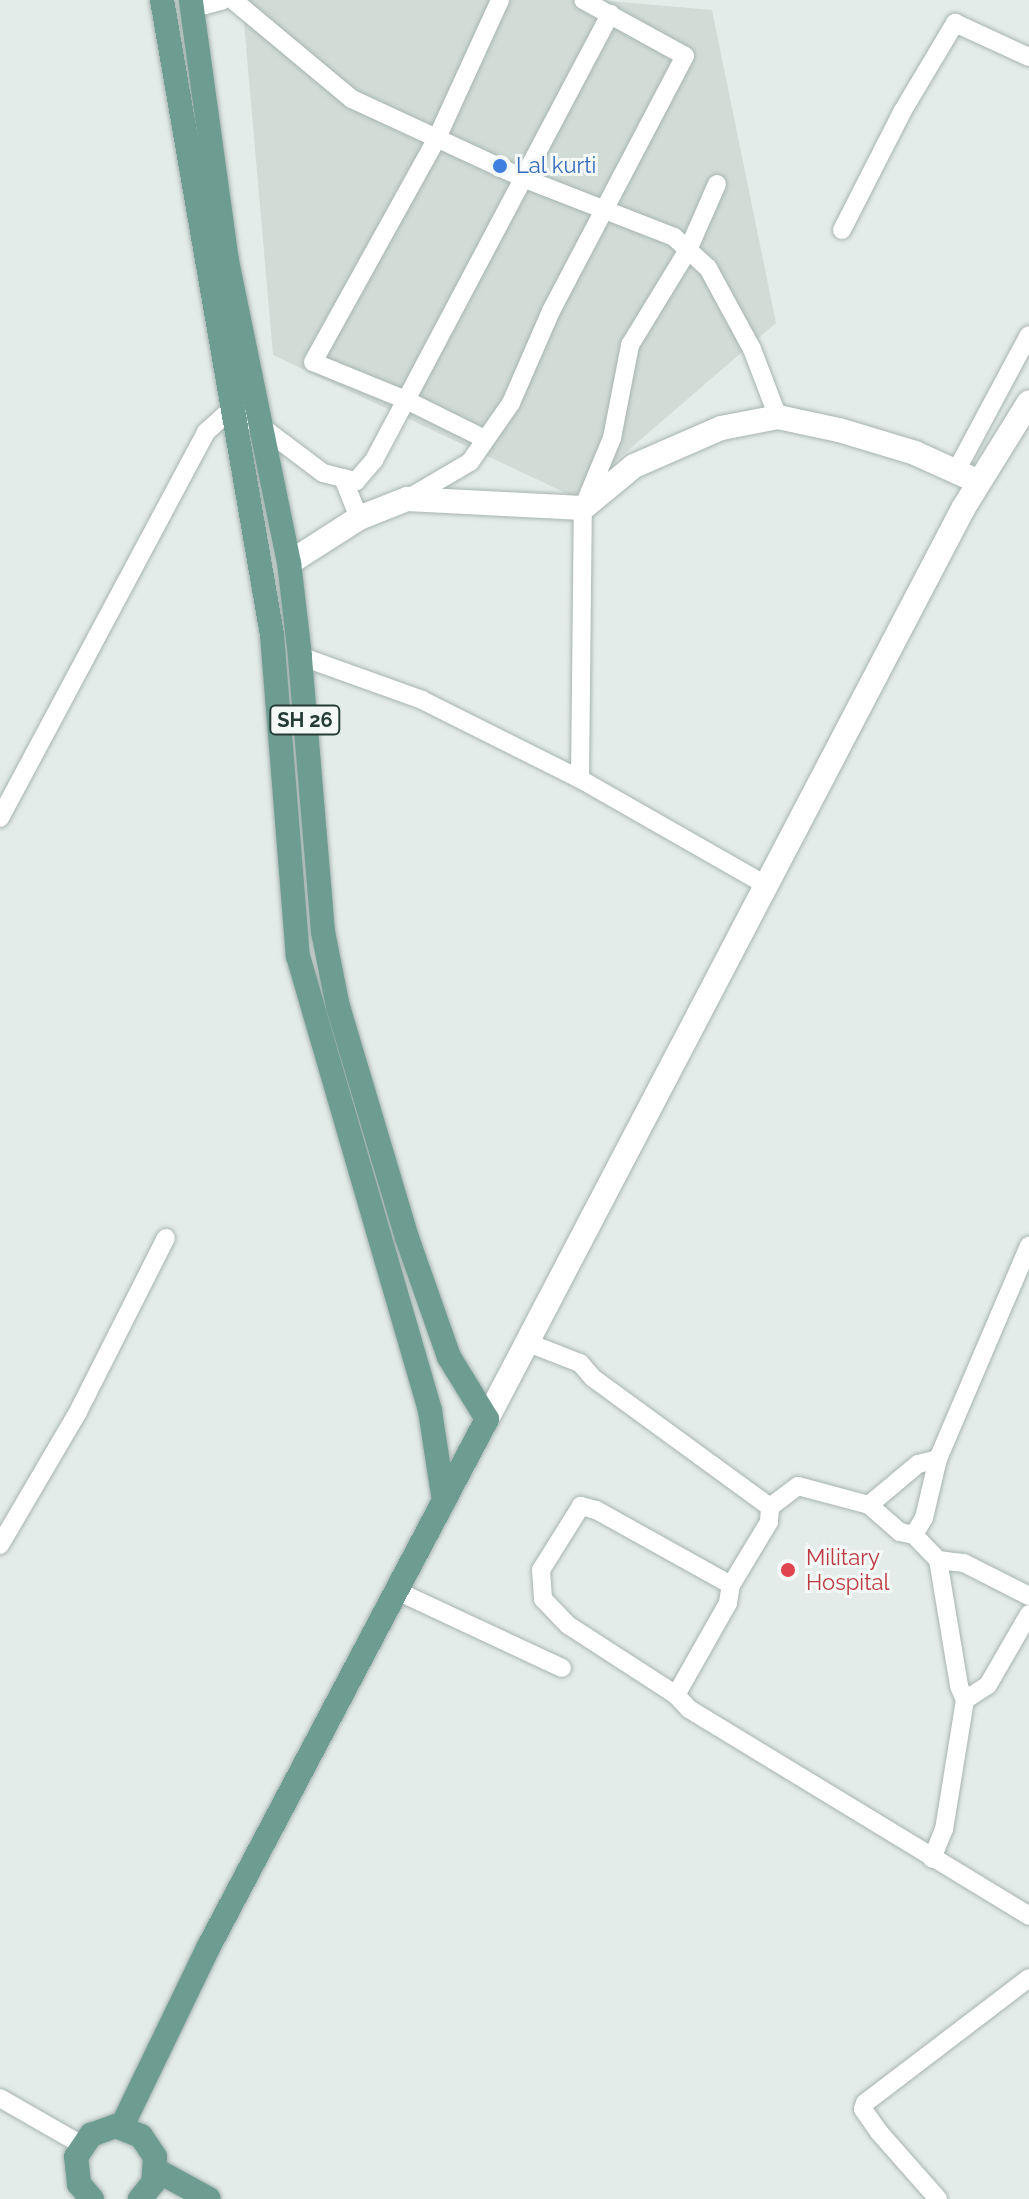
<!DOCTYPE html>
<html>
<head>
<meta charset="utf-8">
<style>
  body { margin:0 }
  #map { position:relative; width:1029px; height:2199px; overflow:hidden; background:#e4ece9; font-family:Raleway,sans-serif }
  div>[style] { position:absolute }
  .built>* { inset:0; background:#d2dcd7 }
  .roads { filter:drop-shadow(0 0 2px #a7b4b0) drop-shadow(0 0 2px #a7b4b0) }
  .minor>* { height:18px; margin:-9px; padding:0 9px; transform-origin:9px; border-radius:9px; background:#fff }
  .tertiary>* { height:24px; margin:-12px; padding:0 12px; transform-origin:12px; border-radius:12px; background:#fff }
  .secondary>* { height:24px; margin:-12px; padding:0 12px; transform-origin:12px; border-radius:12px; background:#fff }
  .primary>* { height:24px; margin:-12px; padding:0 12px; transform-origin:12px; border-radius:12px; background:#6d9d91 }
  .dots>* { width:22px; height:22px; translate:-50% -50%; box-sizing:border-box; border:4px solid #f4f9f7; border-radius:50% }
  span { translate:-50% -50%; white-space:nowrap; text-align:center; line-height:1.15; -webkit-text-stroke:6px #f4f9f7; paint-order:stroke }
  .shield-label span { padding:2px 6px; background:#f4f9f7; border:2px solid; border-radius:6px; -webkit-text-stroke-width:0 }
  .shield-label { font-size:20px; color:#253c36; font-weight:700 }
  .shop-label { font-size:22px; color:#366cbe }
  .left { translate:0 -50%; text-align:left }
  .health-label { font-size:22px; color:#be3a42 }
</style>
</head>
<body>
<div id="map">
  <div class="built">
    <i style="clip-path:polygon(242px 0,598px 0,712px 10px,776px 323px,574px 497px,273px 355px)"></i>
  </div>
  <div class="roads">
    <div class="minor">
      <i style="left:233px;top:0;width:155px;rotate:39.8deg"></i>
      <i style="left:352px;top:99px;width:188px;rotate:24.8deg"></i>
      <i style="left:523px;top:178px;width:162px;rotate:21.3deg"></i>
      <i style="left:674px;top:237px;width:46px;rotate:42.4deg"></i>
      <i style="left:708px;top:268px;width:92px;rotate:61.5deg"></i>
      <i style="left:752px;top:349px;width:73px;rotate:69.1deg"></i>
      <i style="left:194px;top:8px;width:30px;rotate:-15deg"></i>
      <i style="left:842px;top:230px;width:132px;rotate:-63deg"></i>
      <i style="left:902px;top:112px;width:104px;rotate:-59.2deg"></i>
      <i style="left:955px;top:23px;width:81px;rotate:24.7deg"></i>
      <i style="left:485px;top:439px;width:88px;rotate:-153.7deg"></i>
      <i style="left:406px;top:400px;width:437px;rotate:-62.1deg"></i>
      <i style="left:956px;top:471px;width:154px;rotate:-61.8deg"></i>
      <i style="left:343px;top:478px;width:43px;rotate:68.2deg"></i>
      <i style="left:407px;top:499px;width:73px;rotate:-30.4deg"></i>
      <i style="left:470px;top:462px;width:72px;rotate:-55.2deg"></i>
      <i style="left:511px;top:403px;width:100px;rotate:-66.5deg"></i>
      <i style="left:551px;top:311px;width:288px;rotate:-62.3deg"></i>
      <i style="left:685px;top:56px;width:116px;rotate:-151.2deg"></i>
      <i style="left:300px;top:656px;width:130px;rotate:19.8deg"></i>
      <i style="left:422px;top:700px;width:177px;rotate:26.6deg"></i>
      <i style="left:580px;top:779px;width:214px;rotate:29.7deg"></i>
      <i style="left:580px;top:779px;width:271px;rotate:-89.4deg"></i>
      <i style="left:583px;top:508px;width:76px;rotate:-67.5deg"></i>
      <i style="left:612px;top:438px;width:95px;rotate:-79deg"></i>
      <i style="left:630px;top:345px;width:111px;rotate:-58.6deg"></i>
      <i style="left:688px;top:250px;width:72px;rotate:-66.3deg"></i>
      <i style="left:0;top:818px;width:438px;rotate:-61.9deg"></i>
      <i style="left:206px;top:432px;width:27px;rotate:-42deg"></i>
      <i style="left:226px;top:414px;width:34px;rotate:17deg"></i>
      <i style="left:258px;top:424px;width:81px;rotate:37deg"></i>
      <i style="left:323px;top:473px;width:34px;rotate:14deg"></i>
      <i style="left:356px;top:481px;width:28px;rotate:-49deg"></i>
      <i style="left:374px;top:460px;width:68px;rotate:-61.9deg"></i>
      <i style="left:406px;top:400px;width:100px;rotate:-157.8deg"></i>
      <i style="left:313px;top:362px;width:254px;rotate:-61deg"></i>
      <i style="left:436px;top:140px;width:154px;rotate:-65.4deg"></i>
      <i style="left:526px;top:1342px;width:58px;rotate:21.3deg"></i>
      <i style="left:580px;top:1363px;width:20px;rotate:49deg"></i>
      <i style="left:593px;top:1378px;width:219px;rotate:36.1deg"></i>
      <i style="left:869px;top:1505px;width:64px;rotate:-39.9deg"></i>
      <i style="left:918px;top:1464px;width:21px;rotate:-14deg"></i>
      <i style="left:770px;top:1507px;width:35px;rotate:-37deg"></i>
      <i style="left:798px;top:1486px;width:73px;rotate:15deg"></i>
      <i style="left:869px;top:1505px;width:41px;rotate:41.1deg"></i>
      <i style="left:900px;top:1532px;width:14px;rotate:12deg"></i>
      <i style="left:914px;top:1535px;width:35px;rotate:46deg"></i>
      <i style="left:938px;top:1560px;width:128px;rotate:80.5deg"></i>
      <i style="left:959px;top:1686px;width:15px;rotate:67deg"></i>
      <i style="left:965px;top:1700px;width:131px;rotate:99.2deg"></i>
      <i style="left:944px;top:1829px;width:32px;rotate:112deg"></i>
      <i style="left:914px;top:1535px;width:20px;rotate:-60deg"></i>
      <i style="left:924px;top:1518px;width:61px;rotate:-76.7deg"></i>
      <i style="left:938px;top:1459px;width:232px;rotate:-66.9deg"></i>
      <i style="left:0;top:1545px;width:154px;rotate:-59.6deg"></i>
      <i style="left:78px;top:1412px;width:195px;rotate:-63.2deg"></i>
      <i style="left:938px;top:1560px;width:26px;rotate:7deg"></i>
      <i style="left:964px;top:1563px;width:73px;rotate:26.9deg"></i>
      <i style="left:731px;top:1585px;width:154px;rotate:-150.9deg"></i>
      <i style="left:596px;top:1510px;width:16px;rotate:-165deg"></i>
      <i style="left:581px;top:1506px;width:75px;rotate:122deg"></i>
      <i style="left:541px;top:1570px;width:29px;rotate:86deg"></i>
      <i style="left:543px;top:1599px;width:36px;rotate:46deg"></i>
      <i style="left:568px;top:1625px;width:129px;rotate:32.9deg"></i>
      <i style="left:676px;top:1695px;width:19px;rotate:47deg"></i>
      <i style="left:689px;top:1709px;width:398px;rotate:31.3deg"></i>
      <i style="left:397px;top:1591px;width:182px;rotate:25deg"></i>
      <i style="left:676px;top:1695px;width:106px;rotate:-60.5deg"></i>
      <i style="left:728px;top:1603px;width:18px;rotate:-81deg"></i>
      <i style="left:731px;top:1585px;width:74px;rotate:-58.9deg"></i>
      <i style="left:769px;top:1522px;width:15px;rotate:-86deg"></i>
      <i style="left:965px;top:1700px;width:27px;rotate:-33deg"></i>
      <i style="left:988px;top:1685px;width:82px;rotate:-60deg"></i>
      <i style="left:0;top:2098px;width:95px;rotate:29.8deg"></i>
      <i style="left:938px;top:2199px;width:89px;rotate:-131.4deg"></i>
      <i style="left:879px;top:2132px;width:28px;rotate:-125deg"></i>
      <i style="left:863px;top:2109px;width:6px;rotate:-72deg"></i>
      <i style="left:865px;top:2103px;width:206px;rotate:-37.3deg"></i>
    </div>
    <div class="tertiary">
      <i style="left:289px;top:563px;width:83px;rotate:-32.7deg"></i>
      <i style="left:359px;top:518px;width:52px;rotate:-21.6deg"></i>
      <i style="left:407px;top:499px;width:176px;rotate:2.9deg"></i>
      <i style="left:583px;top:508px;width:66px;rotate:-39.5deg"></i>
      <i style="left:634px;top:466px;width:95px;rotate:-23.6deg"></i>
      <i style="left:721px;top:428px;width:58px;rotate:-10.9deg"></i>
      <i style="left:778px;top:417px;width:62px;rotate:12deg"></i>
      <i style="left:839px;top:430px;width:79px;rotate:16.8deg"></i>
      <i style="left:915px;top:453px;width:70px;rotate:24.4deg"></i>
    </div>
    <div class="secondary">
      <i style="left:487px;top:1419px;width:1029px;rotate:-62.39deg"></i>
      <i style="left:964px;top:507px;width:123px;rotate:-58.2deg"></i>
    </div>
    <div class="primary">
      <i style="left:162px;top:0;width:644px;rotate:80.17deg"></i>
      <i style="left:272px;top:635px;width:322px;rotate:85.4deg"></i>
      <i style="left:298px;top:956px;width:474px;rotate:73.8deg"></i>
      <i style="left:430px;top:1411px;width:91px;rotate:81.2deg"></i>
      <i style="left:121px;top:2128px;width:200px;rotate:-64.2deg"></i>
      <i style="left:208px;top:1948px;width:598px;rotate:-62.19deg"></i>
      <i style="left:487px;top:1419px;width:73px;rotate:-121.5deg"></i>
      <i style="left:449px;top:1357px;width:126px;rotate:-109.4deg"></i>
      <i style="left:407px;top:1238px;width:241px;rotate:-106.6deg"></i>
      <i style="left:338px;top:1007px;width:76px;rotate:-101.3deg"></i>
      <i style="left:323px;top:932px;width:277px;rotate:-94.8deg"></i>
      <i style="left:300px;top:656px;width:94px;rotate:-96.7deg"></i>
      <i style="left:289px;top:563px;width:308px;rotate:-101.6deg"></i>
      <i style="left:227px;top:261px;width:263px;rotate:-97.9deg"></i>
      <i style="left:156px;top:2170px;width:60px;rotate:28.7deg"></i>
      <i style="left:92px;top:2199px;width:20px;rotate:-131deg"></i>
      <i style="left:79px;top:2184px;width:27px;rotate:-96deg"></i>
      <i style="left:76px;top:2157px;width:27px;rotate:-56deg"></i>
      <i style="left:91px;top:2135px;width:27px;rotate:-20deg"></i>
      <i style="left:116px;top:2126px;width:27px;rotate:22deg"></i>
      <i style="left:141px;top:2136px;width:25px;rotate:56deg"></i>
      <i style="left:155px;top:2157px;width:26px;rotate:94deg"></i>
      <i style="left:153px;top:2183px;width:21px;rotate:129deg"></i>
    </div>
  </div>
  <div class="dots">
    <i style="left:500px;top:166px;background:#3f7fe0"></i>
    <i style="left:788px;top:1570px;background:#e0444e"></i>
  </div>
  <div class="shield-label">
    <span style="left:305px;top:720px">SH 26</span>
  </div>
  <div class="shop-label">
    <span class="left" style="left:516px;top:166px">Lal kurti</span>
  </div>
  <div class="health-label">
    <span class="left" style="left:806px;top:1570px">Military<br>Hospital</span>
  </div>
</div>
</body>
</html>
